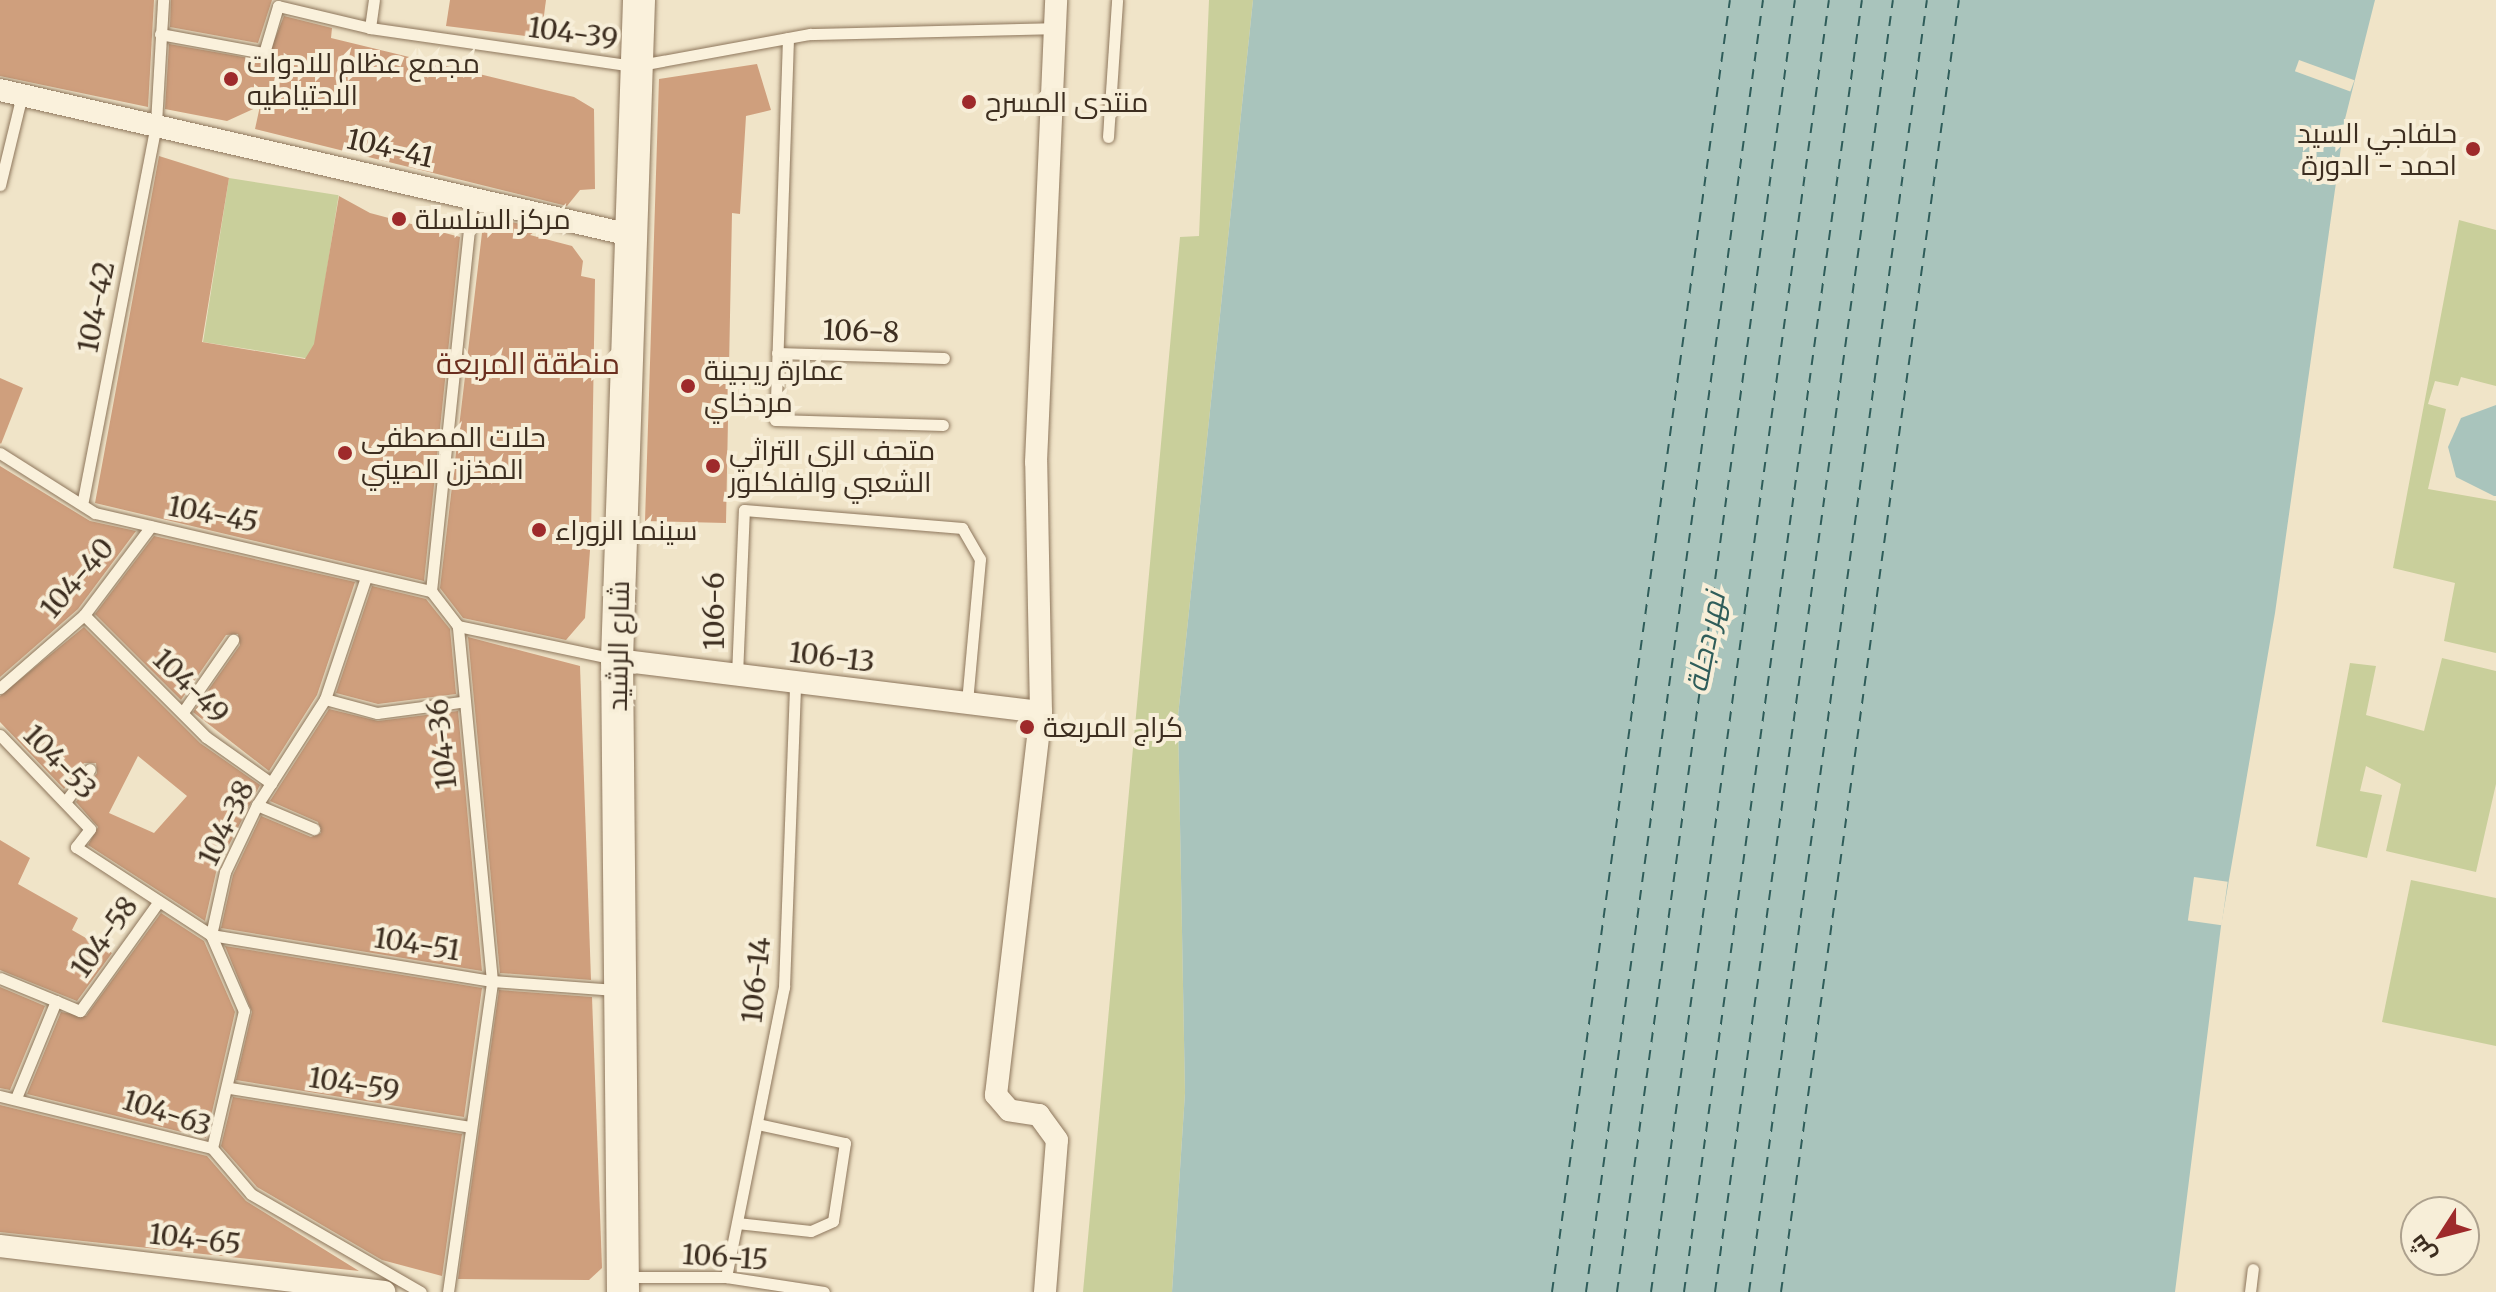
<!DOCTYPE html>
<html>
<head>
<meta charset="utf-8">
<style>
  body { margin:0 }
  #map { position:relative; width:2496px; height:1292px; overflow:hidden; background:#f0e4c8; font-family:Merriweather,Cairo,serif }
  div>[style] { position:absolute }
  .green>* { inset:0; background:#c9cf9b; transform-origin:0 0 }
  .water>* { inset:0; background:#a9c4bc }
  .pier>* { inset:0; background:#f0e4c8; transform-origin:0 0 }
  .ferry>* { height:2px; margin-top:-1px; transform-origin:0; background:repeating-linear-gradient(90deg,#2f5d5a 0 10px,transparent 0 18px) }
  .building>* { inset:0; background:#cf9f7d }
  .roads { filter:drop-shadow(0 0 2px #8d765c) drop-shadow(0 0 2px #8d765c) }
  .lane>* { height:11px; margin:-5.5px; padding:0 5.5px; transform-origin:5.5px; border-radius:5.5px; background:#faf1dc }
  .street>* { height:22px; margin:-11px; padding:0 11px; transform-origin:11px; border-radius:11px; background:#faf1dc }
  .secondary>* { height:32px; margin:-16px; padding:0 16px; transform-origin:16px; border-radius:16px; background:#faf1dc }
  .dots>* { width:22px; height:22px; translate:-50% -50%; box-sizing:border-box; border:4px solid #f7eed8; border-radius:50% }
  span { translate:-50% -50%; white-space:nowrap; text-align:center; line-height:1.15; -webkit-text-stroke:8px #f7eed8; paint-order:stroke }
  .street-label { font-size:28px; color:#3d2e20 }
  .poi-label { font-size:28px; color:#3d2e20 }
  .left { translate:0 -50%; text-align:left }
  .right { translate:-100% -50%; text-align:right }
  .neighbourhood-label { font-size:30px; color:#6b2e1e }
  .water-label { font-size:30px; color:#2f5d5a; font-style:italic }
  .north { position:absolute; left:2400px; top:1196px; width:80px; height:80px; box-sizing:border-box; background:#f7eed8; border:2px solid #ada18e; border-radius:50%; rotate:234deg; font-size:22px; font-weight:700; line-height:32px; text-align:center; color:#3d2e20 }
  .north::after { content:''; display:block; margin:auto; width:28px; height:36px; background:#9e2a2b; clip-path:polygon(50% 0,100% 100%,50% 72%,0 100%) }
</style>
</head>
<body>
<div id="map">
  <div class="green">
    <i style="clip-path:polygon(1209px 0,1253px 0,1178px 716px,1185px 1093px,1172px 1292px,1083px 1292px,1180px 237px,1199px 236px)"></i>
    <i style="left:229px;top:178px;width:111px;height:166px;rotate:9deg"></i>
    <i style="clip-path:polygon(2459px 220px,2496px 230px,2496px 386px,2461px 377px,2458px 386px,2435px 381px,2428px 404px,2446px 409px,2428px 489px,2496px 501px,2496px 653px,2444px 641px,2455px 583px,2393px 568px)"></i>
    <i style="clip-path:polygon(2442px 658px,2496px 671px,2496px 784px,2476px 872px,2386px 851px,2401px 784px,2366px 766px,2360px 791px,2382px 795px,2367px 858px,2316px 846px,2350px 663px,2376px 666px,2366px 715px,2424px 731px)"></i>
    <i style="clip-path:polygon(2411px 880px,2496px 898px,2496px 1046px,2382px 1022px)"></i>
  </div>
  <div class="water">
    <i style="clip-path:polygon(1253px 0,2375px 0,2345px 119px,2275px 613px,2221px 926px,2175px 1292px,1172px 1292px,1185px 1093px,1178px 716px)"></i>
    <i style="clip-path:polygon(2496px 405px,2496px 496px,2494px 496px,2456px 477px,2448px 447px,2461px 418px)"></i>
  </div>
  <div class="pier">
    <i style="left:2299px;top:60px;width:59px;height:12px;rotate:20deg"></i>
    <i style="left:2194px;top:877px;width:34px;height:44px;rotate:8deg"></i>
  </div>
  <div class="ferry">
    <i style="left:1552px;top:1292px;width:1304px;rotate:-82.16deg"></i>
    <i style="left:1586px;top:1292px;width:1304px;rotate:-82.2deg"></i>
    <i style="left:1617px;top:1292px;width:1304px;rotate:-82.16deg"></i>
    <i style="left:1651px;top:1292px;width:1304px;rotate:-82.16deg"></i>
    <i style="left:1684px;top:1292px;width:1304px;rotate:-82.16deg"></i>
    <i style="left:1715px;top:1292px;width:1304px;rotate:-82.16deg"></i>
    <i style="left:1749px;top:1292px;width:1304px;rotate:-82.16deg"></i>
    <i style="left:1781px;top:1292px;width:1304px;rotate:-82.16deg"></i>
  </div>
  <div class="building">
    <i style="clip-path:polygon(0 0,154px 0,148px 107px,0 76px)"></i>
    <i style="clip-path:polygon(171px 0,272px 0,258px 43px,170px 27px)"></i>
    <i style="clip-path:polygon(450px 0,546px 0,541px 38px,446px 26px)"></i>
    <i style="clip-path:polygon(284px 16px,332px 28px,331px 38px,574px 97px,594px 109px,595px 189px,580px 190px,567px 206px,255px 129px,260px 106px,227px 121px,165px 109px,169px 44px,266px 61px)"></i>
    <i style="clip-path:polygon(757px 64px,771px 110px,746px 116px,740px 214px,732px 213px,726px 523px,645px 521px,659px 79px)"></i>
    <i style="clip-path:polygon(159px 156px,229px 178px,202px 342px,305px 359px,314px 344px,339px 196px,370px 213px,460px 237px,424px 581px,95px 503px)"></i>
    <i style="clip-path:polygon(484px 216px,539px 228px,530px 235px,572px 246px,583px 261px,581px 276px,595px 279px,591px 537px,585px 618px,566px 640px,463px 618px,440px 588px)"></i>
    <i style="clip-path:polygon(0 378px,23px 388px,1px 444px,0 443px)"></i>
    <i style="clip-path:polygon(0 466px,90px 521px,136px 531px,78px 609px,0 677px)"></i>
    <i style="clip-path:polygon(154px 536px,355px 582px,317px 695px,269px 771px,193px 712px,240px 645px,238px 634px,226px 635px,181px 700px,95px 614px)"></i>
    <i style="clip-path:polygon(372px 586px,426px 599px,450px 629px,456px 694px,378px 704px,336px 693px)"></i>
    <i style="clip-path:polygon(evenodd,84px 627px,200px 743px,260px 785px,217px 868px,205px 921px,88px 845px,98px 827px,76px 802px,97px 773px,96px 763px,84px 763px,64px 789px,0 722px,0 696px,84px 627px,138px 756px,187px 796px,154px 833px,109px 813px,138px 756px)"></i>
    <i style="clip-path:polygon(468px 637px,580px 666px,591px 980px,500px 973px)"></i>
    <i style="clip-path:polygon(329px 709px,378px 721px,458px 711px,482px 971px,221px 928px,233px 875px,261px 816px,311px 837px,321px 833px,318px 822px,270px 801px)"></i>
    <i style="clip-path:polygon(0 840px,30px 858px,18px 884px,78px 918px,72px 930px,112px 953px,77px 1001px,0 970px)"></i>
    <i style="clip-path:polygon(161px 913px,204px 941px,235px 1012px,206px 1138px,27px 1094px,61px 1012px,86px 1016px)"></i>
    <i style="clip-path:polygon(225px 946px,482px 988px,464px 1117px,236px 1080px,252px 1012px)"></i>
    <i style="clip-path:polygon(0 987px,45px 1006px,10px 1090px,0 1088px)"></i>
    <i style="clip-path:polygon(499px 990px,592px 997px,602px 1268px,589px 1280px,458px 1279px)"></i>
    <i style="clip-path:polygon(233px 1097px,462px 1134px,442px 1276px,382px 1260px,257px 1187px,221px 1146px)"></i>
    <i style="clip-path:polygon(0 1105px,207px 1156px,246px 1201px,359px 1271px,0 1232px)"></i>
  </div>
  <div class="roads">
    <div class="lane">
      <i style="left:370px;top:28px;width:28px;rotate:-82deg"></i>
      <i style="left:160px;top:34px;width:106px;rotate:10.4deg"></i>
      <i style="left:264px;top:53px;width:49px;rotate:-73.4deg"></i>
      <i style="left:278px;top:6px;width:95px;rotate:13.4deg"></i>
      <i style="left:370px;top:28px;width:268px;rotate:8.2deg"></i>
      <i style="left:635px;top:66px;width:178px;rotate:-10.4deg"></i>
      <i style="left:810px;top:34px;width:245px;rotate:-1.4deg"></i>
      <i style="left:788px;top:38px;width:382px;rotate:91.9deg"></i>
      <i style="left:775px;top:420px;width:168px;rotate:1.7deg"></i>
      <i style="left:1108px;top:137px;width:137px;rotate:-86.2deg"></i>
      <i style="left:0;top:185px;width:93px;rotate:-76.3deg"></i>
      <i style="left:777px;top:353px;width:167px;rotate:1.7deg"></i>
      <i style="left:0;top:453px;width:112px;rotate:32.3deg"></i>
      <i style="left:95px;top:513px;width:345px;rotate:13.1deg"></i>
      <i style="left:83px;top:500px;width:384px;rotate:-79deg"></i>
      <i style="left:156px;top:123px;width:123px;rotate:-86.7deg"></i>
      <i style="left:84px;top:615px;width:173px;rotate:45deg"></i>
      <i style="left:206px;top:737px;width:80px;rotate:35.3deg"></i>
      <i style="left:458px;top:626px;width:159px;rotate:11.9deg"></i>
      <i style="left:737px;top:675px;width:165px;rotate:-87.6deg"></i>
      <i style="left:744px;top:510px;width:219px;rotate:4.7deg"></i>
      <i style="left:962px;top:528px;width:36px;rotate:60deg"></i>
      <i style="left:980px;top:559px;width:145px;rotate:95.2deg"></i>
      <i style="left:0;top:688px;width:111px;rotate:-41deg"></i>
      <i style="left:84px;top:615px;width:111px;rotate:-53deg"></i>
      <i style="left:325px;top:699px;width:54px;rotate:15.1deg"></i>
      <i style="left:377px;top:713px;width:85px;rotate:-7.5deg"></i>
      <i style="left:183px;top:712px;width:88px;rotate:-55.2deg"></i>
      <i style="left:0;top:735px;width:130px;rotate:46.2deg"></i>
      <i style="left:90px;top:829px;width:23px;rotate:128deg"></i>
      <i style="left:76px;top:847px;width:161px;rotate:33.1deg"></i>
      <i style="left:211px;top:935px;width:285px;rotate:9.3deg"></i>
      <i style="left:492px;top:981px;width:124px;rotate:4.2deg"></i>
      <i style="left:65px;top:802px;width:41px;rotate:-52.9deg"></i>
      <i style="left:257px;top:805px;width:62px;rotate:22.8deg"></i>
      <i style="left:0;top:978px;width:61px;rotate:22.3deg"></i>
      <i style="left:230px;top:1088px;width:243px;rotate:9.2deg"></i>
      <i style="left:0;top:1096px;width:218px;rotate:13.8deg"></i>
      <i style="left:212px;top:1148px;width:60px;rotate:49.7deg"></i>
      <i style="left:251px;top:1194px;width:196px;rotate:30deg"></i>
      <i style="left:16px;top:1098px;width:105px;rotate:-67.6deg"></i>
      <i style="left:56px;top:1001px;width:26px;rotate:23deg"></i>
      <i style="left:80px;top:1011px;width:135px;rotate:-54.3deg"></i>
      <i style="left:212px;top:1148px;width:141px;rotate:-76.9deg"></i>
      <i style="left:244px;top:1011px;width:83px;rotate:-113.5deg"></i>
      <i style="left:211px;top:935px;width:65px;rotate:-77.5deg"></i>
      <i style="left:225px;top:872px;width:74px;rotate:-64.5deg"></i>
      <i style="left:257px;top:805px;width:126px;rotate:-57.3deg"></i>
      <i style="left:325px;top:699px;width:129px;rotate:-71.4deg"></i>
      <i style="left:737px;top:1223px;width:74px;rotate:6.2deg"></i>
      <i style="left:811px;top:1231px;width:24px;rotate:-24deg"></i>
      <i style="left:833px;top:1221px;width:79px;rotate:-81.3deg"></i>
      <i style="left:845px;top:1143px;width:89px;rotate:-167.7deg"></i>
      <i style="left:627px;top:1277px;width:99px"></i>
      <i style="left:726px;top:1277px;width:99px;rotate:8.7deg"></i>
      <i style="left:726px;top:1277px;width:296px;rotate:-78.7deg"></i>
      <i style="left:784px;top:987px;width:304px;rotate:-87.9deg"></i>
      <i style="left:448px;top:1292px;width:314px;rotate:-81.9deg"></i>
      <i style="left:492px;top:981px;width:357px;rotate:-95.5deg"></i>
      <i style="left:458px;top:626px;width:44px;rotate:-127.6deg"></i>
      <i style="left:431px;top:591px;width:394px;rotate:-84deg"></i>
      <i style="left:2250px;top:1292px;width:23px;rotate:-83deg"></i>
    </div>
    <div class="street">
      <i style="left:0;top:90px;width:642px;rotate:12.95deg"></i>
      <i style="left:617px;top:660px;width:427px;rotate:7deg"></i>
      <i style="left:0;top:1246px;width:387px;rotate:6.8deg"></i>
      <i style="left:1045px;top:1292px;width:152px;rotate:-85.5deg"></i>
      <i style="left:1057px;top:1140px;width:31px;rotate:-126deg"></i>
      <i style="left:1039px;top:1115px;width:30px;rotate:-171deg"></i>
      <i style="left:1009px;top:1110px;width:20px;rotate:-131deg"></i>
      <i style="left:996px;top:1095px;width:386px;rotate:-83.3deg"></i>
      <i style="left:1041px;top:712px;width:250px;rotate:-91.1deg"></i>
      <i style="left:1036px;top:462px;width:462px;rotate:-87.5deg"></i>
    </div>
    <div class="secondary">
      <i style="left:623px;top:1292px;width:632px;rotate:-90.54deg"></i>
      <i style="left:617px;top:660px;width:660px;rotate:-88.09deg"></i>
    </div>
  </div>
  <div class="dots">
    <i style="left:231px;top:79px;background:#9e2a2b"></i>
    <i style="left:969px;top:102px;background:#9e2a2b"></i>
    <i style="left:2473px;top:149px;background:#9e2a2b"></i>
    <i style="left:399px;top:219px;background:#9e2a2b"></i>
    <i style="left:688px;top:386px;background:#9e2a2b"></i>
    <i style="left:345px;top:453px;background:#9e2a2b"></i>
    <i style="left:713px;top:466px;background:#9e2a2b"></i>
    <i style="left:539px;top:530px;background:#9e2a2b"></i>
    <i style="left:1027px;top:727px;background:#9e2a2b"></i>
  </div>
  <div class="street-label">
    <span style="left:573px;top:33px;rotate:8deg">104-39</span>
    <span style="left:390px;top:148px;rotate:13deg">104-41</span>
    <span style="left:96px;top:307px;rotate:-79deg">104-42</span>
    <span style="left:861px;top:331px;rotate:2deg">106-8</span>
    <span style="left:213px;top:514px;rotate:11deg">104-45</span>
    <span style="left:77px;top:578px;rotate:-49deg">104-40</span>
    <span style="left:714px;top:611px;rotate:-90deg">106-6</span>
    <span style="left:618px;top:646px;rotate:-89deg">شارع الرشيد</span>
    <span style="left:832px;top:657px;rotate:7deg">106-13</span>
    <span style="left:191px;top:686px;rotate:44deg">104-49</span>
    <span style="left:442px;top:744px;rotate:-96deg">104-36</span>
    <span style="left:60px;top:762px;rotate:46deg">104-53</span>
    <span style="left:226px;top:823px;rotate:-64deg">104-38</span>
    <span style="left:104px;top:937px;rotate:-54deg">104-58</span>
    <span style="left:417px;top:944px;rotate:9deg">104-51</span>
    <span style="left:756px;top:980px;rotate:-84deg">106-14</span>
    <span style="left:354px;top:1084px;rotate:9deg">104-59</span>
    <span style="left:167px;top:1113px;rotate:18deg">104-63</span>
    <span style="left:195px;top:1239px;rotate:7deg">104-65</span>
    <span style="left:725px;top:1257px;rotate:4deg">106-15</span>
  </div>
  <div class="poi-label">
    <span class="left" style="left:247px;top:79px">مجمع عظام للادوات<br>الاحتياطيه</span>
    <span class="left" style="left:985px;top:102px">منتدى المسرح</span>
    <span class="right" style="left:2457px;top:149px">حلفاجي السيد<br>احمد - الدورة</span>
    <span class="left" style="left:415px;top:219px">مركز السلسلة</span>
    <span class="left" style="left:704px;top:386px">عمارة ريجينة<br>مردخاي</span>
    <span class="left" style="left:361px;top:453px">حلات المصطفى<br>المخزن الصيني</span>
    <span class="left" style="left:729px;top:466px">متحف الزي التراثي<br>الشعبي والفلكلور</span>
    <span class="left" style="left:555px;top:530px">سينما الزوراء</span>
    <span class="left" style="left:1043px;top:727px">كراج المربعة</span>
  </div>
  <div class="neighbourhood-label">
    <span style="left:528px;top:363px">منطقة المربعة</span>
  </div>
  <div class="water-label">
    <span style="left:1705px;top:642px;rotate:-79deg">نهر دجلة</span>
  </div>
  <div class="north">ش</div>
</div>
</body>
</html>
